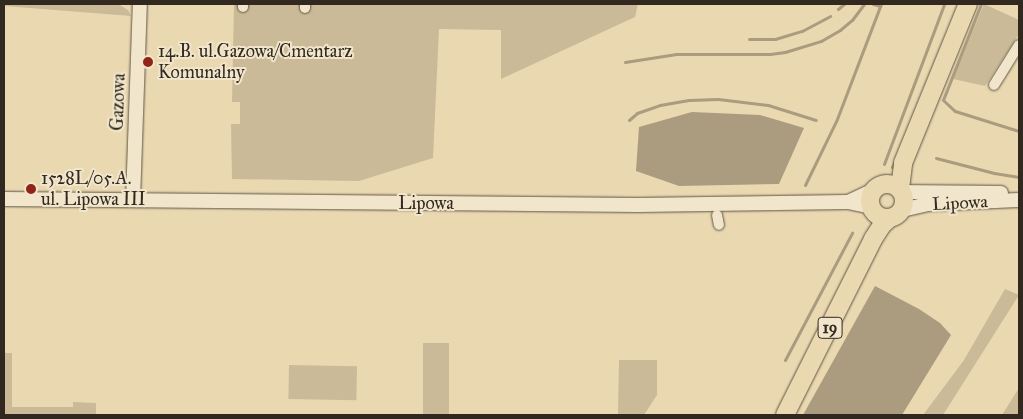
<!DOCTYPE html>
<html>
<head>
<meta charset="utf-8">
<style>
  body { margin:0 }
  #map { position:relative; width:1023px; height:419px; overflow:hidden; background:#ead8b1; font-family:"IM FELL Great Primer",serif }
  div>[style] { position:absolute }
  .green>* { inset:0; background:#cbba98; transform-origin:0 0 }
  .water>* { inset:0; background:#ab9c7f }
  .stream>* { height:3px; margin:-1.5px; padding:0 1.5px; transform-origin:1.5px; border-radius:1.5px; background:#ab9c7f }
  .roads { filter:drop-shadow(0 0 1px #5f5544) drop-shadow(0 0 1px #5f5544) }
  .street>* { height:10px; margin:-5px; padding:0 5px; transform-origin:5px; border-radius:5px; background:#f1e6cc }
  .secondary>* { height:14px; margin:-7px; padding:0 7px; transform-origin:7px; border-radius:7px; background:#f1e6cc }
  .highway>* { height:18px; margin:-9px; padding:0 9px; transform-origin:9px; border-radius:9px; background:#ead8b1 }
  .highway>.ring { margin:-9px; padding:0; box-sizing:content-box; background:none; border:18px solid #ead8b1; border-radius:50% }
  .dots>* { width:14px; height:14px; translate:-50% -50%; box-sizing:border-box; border:2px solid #f1e6cc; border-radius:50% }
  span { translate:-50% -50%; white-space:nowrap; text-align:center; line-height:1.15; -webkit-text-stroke:4px #f1e6cc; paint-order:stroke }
  .shield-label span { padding:1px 4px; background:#f1e6cc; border:1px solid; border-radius:4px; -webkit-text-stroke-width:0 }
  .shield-label { font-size:16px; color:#31291f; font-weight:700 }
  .poi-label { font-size:18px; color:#31291f }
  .left { translate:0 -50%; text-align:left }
  .street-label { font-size:18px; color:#31291f }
  .frame { position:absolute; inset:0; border:5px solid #31291f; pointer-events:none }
</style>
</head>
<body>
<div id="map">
  <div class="green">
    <i style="clip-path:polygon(4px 4px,118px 4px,128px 10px,131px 16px,4px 6px)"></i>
    <i style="clip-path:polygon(234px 4px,638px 4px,635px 17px,501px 79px,501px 30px,439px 29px,433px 158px,359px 181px,232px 179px,231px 124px,240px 124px,240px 102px,232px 102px)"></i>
    <i style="clip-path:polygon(984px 4px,1019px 20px,1019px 34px,985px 86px,953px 79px)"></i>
    <i style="clip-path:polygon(1005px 289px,1019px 295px,943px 415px,923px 415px,964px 360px)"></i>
    <i style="left:423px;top:343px;width:26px;height:72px"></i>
    <i style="clip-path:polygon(4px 353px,12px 353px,12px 407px,73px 407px,73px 402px,96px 403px,96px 415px,4px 415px)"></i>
    <i style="clip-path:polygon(619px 360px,657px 360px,657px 395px,644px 415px,618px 415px)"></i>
    <i style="left:289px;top:365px;width:68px;height:34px;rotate:1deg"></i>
    <i style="clip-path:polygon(1019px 388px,1019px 415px,1002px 415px)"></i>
  </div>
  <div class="water">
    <i style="clip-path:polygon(692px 112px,760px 115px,804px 128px,779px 184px,679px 186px,636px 171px,639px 127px)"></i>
    <i style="clip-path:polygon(875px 286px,919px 309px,940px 323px,951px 335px,902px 415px,803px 415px)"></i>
  </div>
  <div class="stream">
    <i style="left:873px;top:4px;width:7px;rotate:16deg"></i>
    <i style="left:981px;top:4px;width:103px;rotate:111.6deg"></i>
    <i style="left:943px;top:100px;width:16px;rotate:43deg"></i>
    <i style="left:955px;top:111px;width:67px;rotate:17.4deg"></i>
    <i style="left:838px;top:9px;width:8px;rotate:-40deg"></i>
    <i style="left:749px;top:39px;width:26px"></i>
    <i style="left:775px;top:39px;width:28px;rotate:-17deg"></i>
    <i style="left:802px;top:31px;width:32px;rotate:-28deg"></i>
    <i style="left:625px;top:62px;width:52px;rotate:-8.9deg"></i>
    <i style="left:676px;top:54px;width:94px"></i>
    <i style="left:770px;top:54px;width:15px;rotate:-8deg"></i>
    <i style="left:785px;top:52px;width:38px;rotate:-17deg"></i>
    <i style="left:821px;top:41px;width:22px;rotate:-30deg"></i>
    <i style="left:840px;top:30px;width:16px;rotate:-40deg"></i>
    <i style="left:852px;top:20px;width:20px;rotate:-53deg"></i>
    <i style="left:629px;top:120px;width:11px;rotate:-41deg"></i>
    <i style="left:637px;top:113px;width:24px;rotate:-19deg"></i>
    <i style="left:660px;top:105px;width:29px;rotate:-10deg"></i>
    <i style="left:689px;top:100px;width:29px;rotate:-2deg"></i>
    <i style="left:718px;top:99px;width:50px;rotate:6.8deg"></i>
    <i style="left:768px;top:105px;width:50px;rotate:17.4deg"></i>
    <i style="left:936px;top:158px;width:60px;rotate:14.5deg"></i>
    <i style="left:994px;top:173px;width:25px;rotate:9deg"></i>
    <i style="left:884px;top:164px;width:171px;rotate:-69.4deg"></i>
    <i style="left:892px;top:167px;width:9px;rotate:-63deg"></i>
    <i style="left:805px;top:185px;width:73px;rotate:-64.1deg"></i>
    <i style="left:837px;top:119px;width:123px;rotate:-69.1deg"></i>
    <i style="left:785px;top:360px;width:144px;rotate:-62.2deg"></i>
  </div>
  <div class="roads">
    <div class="street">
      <i style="left:243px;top:7px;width:3px;rotate:-90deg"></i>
      <i style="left:305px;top:8px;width:4px;rotate:-90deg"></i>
      <i style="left:994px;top:85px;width:47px;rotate:-58deg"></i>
      <i style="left:717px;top:215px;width:10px;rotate:79deg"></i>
    </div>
    <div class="secondary">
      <i style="left:902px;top:192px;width:99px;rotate:0.6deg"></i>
      <i style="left:4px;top:199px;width:634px;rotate:0.54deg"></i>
      <i style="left:638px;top:205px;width:210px;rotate:-0.8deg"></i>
      <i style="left:848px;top:202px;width:24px;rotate:12deg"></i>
      <i style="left:133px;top:200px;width:196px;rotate:-88deg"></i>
      <i style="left:848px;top:202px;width:29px;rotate:-25deg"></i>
      <i style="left:902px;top:210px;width:27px;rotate:-13deg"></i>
      <i style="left:928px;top:204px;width:91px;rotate:-2.5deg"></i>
    </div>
    <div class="highway">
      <i class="ring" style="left:870px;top:184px;width:16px;height:16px"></i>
      <i style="left:900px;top:189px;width:26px;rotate:-83deg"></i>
      <i style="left:903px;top:163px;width:172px;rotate:-67.8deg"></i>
      <i style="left:785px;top:415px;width:197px;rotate:-63.4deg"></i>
      <i style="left:873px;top:239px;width:17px;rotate:-57deg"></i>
      <i style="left:882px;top:225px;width:11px;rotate:-41deg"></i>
    </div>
  </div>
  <div class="dots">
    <i style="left:148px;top:62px;background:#8f2418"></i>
    <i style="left:31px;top:189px;background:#8f2418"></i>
  </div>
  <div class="shield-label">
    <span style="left:830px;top:328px">19</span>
  </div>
  <div class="poi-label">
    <span class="left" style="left:158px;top:62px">14.B. ul.Gazowa/Cmentarz<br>Komunalny</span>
    <span class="left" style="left:41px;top:189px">1528L/05.A.<br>ul. Lipowa III</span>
  </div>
  <div class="street-label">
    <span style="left:118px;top:102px;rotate:-88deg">Gazowa</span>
    <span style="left:426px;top:203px">Lipowa</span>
    <span style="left:960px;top:203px;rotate:-3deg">Lipowa</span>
  </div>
  <div class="frame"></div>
</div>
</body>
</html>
